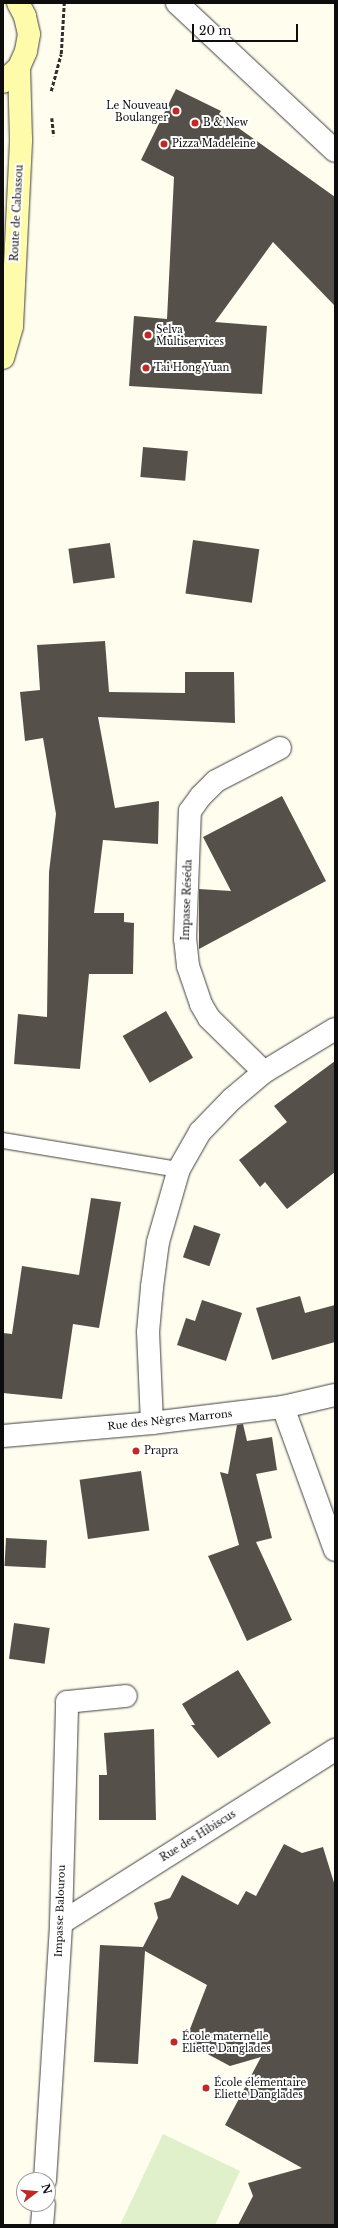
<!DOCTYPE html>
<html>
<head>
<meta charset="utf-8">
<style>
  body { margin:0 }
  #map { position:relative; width:338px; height:2228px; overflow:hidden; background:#fffdee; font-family:"Libre Baskerville",serif }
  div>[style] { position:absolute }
  .pitch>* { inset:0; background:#e0f0ca }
  .building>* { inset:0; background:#56504a; transform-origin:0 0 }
  .path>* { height:2.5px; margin-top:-1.25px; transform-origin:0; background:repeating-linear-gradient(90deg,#2f2f2f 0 4px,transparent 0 6px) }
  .roads { filter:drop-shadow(0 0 1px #404040) drop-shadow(0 0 1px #404040) }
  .service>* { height:15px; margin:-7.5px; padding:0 7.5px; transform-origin:7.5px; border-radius:7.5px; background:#fff }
  .minor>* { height:22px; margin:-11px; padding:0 11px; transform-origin:11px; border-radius:11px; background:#fff }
  .secondary>* { height:22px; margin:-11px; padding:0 11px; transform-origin:11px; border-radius:11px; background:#fefcaa }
  .dots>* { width:11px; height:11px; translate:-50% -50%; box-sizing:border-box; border:2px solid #fff; border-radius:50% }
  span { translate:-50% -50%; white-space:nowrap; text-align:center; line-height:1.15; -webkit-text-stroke:4px #fff; paint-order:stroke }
  .poi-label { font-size:10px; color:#0d0d0d }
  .right { translate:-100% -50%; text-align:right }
  .left { translate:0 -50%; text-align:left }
  .street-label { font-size:10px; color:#0d0d0d }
  .frame { position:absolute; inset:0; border:4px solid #0d0d0d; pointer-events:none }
  .north { position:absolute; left:16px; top:2172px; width:40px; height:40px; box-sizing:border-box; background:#fff; border:1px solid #9e9e9e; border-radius:50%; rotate:74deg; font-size:11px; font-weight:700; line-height:16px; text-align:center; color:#0d0d0d }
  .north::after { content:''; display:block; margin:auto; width:14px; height:18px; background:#bd2b26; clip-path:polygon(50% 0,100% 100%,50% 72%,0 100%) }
  .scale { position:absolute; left:192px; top:24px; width:106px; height:18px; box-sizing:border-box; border:2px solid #0d0d0d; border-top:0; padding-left:5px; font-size:12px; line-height:14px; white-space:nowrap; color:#0d0d0d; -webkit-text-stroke:3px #fff; paint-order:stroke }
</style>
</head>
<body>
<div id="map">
  <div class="pitch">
    <i style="clip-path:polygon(163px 2134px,240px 2171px,215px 2225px,120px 2225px)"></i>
  </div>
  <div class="building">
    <i style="clip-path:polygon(176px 89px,221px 111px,219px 114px,335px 197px,335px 306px,273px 242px,215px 322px,267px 326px,262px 394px,129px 386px,134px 316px,167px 319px,174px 177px,141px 160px)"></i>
    <i style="left:143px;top:447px;width:45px;height:30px;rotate:5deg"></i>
    <i style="left:193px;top:540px;width:67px;height:54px;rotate:8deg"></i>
    <i style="left:110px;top:543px;width:35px;height:42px;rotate:82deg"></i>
    <i style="clip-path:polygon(105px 641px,109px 692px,185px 693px,185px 672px,234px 672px,235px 723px,98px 717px,115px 808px,159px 801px,158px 844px,103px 840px,94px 913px,124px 913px,124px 922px,134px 923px,133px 974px,89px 974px,80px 1069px,14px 1064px,18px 1014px,47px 1017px,49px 872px,56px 814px,43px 738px,25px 741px,20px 692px,40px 690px,37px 645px)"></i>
    <i style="clip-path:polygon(282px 796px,326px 881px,199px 949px,199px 889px,231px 891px,203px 837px)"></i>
    <i style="left:166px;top:1011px;width:54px;height:50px;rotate:60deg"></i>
    <i style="clip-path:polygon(335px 1061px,335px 1172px,287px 1209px,265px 1182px,260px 1187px,239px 1160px,287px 1122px,274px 1106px)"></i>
    <i style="clip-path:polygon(91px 1198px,121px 1202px,99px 1328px,73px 1324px,62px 1399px,3px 1393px,3px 1333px,12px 1334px,22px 1266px,79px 1275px)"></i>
    <i style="left:194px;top:1225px;width:28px;height:34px;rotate:19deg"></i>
    <i style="clip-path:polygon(300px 1296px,305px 1313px,335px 1305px,335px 1342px,272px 1360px,256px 1308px)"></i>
    <i style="clip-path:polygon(202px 1300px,242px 1313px,226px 1361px,177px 1345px,186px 1318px,195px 1321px)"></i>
    <i style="clip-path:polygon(243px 1424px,247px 1441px,272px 1437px,277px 1470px,256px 1474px,272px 1538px,256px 1542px,292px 1620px,247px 1641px,208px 1556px,239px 1545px,220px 1472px,228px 1474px,237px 1425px)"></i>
    <i style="left:141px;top:1471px;width:60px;height:62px;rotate:82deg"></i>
    <i style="left:6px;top:1538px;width:41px;height:28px;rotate:3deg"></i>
    <i style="left:14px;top:1623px;width:36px;height:36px;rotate:8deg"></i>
    <i style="clip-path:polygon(238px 1670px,271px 1723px,218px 1758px,191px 1725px,195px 1725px,182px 1704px)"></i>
    <i style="clip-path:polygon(154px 1729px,156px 1820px,99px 1820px,99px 1775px,107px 1775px,104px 1733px)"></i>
    <i style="clip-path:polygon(284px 1844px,302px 1853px,323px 1847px,335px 1886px,335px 2225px,238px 2225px,253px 2196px,248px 2183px,302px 2168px,225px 2125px,261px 2057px,230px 2066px,185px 2042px,207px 1985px,145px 1951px,138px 2064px,94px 2062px,100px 1945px,143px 1947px,158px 1918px,154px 1903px,170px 1898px,182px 1875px,238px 1905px,246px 1891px,256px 1896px)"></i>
  </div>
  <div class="path">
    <i style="left:51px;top:91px;width:38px;rotate:-75deg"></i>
    <i style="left:61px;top:54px;width:51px;rotate:-86.6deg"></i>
    <i style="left:52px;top:118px;width:18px;rotate:84deg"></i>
  </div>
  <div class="roads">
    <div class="service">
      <i style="left:3px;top:1140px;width:178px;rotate:9.4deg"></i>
    </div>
    <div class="minor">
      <i style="left:177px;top:3px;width:216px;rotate:43.1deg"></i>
      <i style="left:264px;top:1072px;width:77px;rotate:-135.5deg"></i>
      <i style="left:209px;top:1018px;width:16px;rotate:-120deg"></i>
      <i style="left:201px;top:1004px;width:40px;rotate:-108.9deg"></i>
      <i style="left:188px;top:966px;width:27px;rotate:-96deg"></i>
      <i style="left:185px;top:939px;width:128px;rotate:-87.8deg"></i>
      <i style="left:190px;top:811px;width:19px;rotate:-54deg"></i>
      <i style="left:201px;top:796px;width:21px;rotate:-45deg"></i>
      <i style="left:216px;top:781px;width:72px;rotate:-27.3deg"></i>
      <i style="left:283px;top:1407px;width:152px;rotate:70deg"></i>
      <i style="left:152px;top:1423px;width:91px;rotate:-92.5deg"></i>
      <i style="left:148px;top:1332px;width:45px;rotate:-84.9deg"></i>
      <i style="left:152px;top:1287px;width:45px;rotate:-82.4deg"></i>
      <i style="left:158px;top:1242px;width:76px;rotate:-74deg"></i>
      <i style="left:179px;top:1169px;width:43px;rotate:-60.4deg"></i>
      <i style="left:200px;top:1132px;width:46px;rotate:-45.9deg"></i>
      <i style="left:232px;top:1099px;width:42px;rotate:-40.2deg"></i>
      <i style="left:264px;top:1072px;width:83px;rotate:-31.2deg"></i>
      <i style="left:3px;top:1436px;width:150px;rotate:-5deg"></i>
      <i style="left:152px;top:1423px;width:132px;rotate:-7deg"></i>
      <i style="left:283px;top:1407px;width:53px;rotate:-13deg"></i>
      <i style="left:61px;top:1923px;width:324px;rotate:-32.3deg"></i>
      <i style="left:45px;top:2180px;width:257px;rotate:-86.4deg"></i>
      <i style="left:61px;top:1923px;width:221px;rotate:-88.4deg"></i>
      <i style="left:67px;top:1702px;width:59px;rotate:-5.8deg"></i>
      <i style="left:42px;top:2225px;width:21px;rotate:-85deg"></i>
    </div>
    <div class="secondary">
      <i style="left:3px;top:82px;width:22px;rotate:-43deg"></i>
      <i style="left:19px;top:67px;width:17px;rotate:-66deg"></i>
      <i style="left:26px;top:51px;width:17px;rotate:-80deg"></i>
      <i style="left:29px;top:34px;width:18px;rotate:-103deg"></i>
      <i style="left:25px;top:16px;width:15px;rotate:-118deg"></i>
      <i style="left:3px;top:358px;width:33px;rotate:-74deg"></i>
      <i style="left:12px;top:326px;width:187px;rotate:-87.2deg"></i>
      <i style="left:21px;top:139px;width:72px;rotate:-91.6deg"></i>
    </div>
  </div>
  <div class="dots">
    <i style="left:176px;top:111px;background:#bd2b26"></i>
    <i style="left:195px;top:123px;background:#bd2b26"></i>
    <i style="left:164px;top:144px;background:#bd2b26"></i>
    <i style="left:148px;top:335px;background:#bd2b26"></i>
    <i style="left:146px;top:368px;background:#bd2b26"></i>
    <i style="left:136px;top:1451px;background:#bd2b26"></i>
    <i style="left:174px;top:2042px;background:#bd2b26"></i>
    <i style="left:206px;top:2088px;background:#bd2b26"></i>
  </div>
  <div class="poi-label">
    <span class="right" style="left:168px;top:111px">Le Nouveau<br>Boulanger</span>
    <span class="left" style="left:203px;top:123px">B &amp; New</span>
    <span class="left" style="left:172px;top:144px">Pizza Madeleine</span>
    <span class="left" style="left:156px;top:335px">Selva<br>Multiservices</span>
    <span class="left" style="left:154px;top:368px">Tai Hong Yuan</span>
    <span class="left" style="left:144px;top:1451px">Prapra</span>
    <span class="left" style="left:182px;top:2042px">École maternelle<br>Eliette Danglades</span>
    <span class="left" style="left:214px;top:2088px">École élémentaire<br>Eliette Danglades</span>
  </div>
  <div class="street-label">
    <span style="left:17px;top:213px;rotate:-87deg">Route de Cabassou</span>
    <span style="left:187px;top:900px;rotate:-88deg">Impasse Réséda</span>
    <span style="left:170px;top:1420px;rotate:-6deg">Rue des Nègres Marrons</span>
    <span style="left:198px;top:1836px;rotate:-32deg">Rue des Hibiscus</span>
    <span style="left:60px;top:1911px;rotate:-88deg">Impasse Balourou</span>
  </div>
  <div class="frame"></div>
  <div class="north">N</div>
  <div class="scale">20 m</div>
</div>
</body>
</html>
